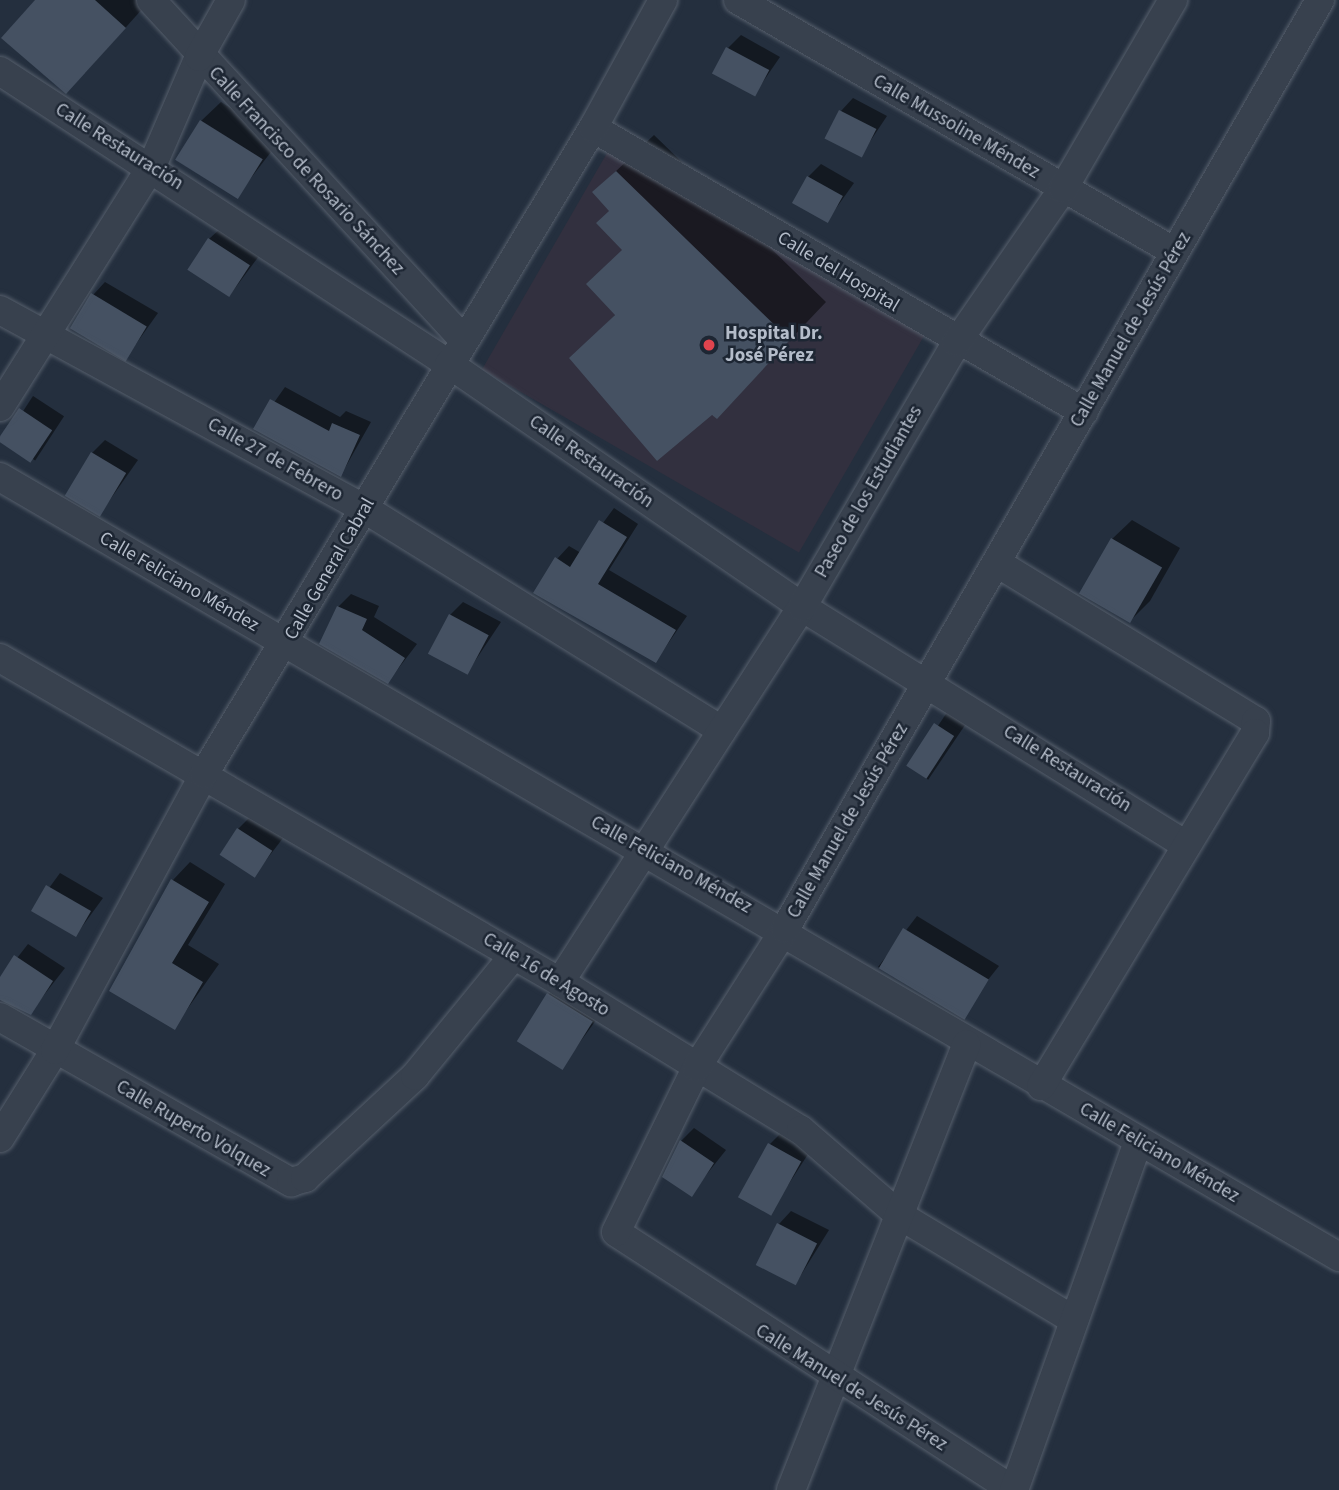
<!DOCTYPE html>
<html>
<head>
<meta charset="utf-8">
<style>
  body { margin:0 }
  #map { position:relative; width:1339px; height:1490px; overflow:hidden; background:#242f3e; font-family:"Source Sans 3",sans-serif }
  div>[style] { position:absolute }
  .medical>* { inset:0; background:#32303f; transform-origin:0 0 }
  .shadow>* { inset:0; background:#0007; transform-origin:0 0 }
  .building>* { inset:0; background:#455162; transform-origin:0 0 }
  .roads { filter:drop-shadow(0 0 2px #565f6c) drop-shadow(0 0 2px #565f6c) }
  .minor>* { height:28px; margin:-14px; padding:0 14px; transform-origin:14px; border-radius:14px; background:#38414e }
  .dots>* { width:19px; height:19px; translate:-50% -50%; box-sizing:border-box; border:4px solid #1d2633; border-radius:50% }
  span { translate:-50% -50%; white-space:nowrap; text-align:center; line-height:1.15; -webkit-text-stroke:5px #1d2633; paint-order:stroke }
  .street-label { font-size:19px; color:#b4bcc9 }
  .poi-label { font-size:19px; color:#b4bcc9; font-weight:700 }
  .left { translate:0 -50%; text-align:left }
</style>
</head>
<body>
<div id="map">
  <div class="medical">
    <i style="left:618px;top:134px;width:366px;height:272px;rotate:30deg"></i>
  </div>
  <div class="shadow">
    <i style="clip-path:polygon(38px 0,136px 0,144px 7px,85px 73px)"></i>
    <i style="clip-path:polygon(741px 35px,780px 57px,754px 95px,728px 48px)"></i>
    <i style="clip-path:polygon(853px 98px,887px 116px,861px 155px,841px 111px)"></i>
    <i style="clip-path:polygon(221px 102px,281px 139px,237px 196px,201px 121px)"></i>
    <i style="clip-path:polygon(654px 135px,826px 302px,717px 417px,571px 358px,616px 314px,623px 249px,611px 210px,594px 192px)"></i>
    <i style="clip-path:polygon(821px 164px,854px 183px,827px 221px,808px 177px)"></i>
    <i style="clip-path:polygon(222px 227px,262px 252px,230px 295px,209px 239px)"></i>
    <i style="clip-path:polygon(105px 282px,158px 313px,126px 358px,93px 295px)"></i>
    <i style="clip-path:polygon(285px 387px,340px 417px,346px 411px,371px 422px,341px 475px,256px 428px)"></i>
    <i style="left:33px;top:396px;width:37px;height:53px;rotate:33deg"></i>
    <i style="clip-path:polygon(105px 440px,138px 460px,100px 514px,92px 453px)"></i>
    <i style="clip-path:polygon(614px 508px,638px 524px,609px 570px,687px 616px,656px 661px,557px 559px,569px 546px,581px 553px)"></i>
    <i style="clip-path:polygon(1132px 520px,1180px 548px,1150px 601px,1131px 620px,1112px 539px)"></i>
    <i style="clip-path:polygon(351px 594px,379px 606px,374px 617px,417px 644px,388px 682px,338px 607px)"></i>
    <i style="clip-path:polygon(463px 602px,501px 622px,467px 673px,450px 615px)"></i>
    <i style="left:948px;top:711px;width:22px;height:68px;rotate:34deg"></i>
    <i style="clip-path:polygon(251px 816px,283px 838px,254px 876px,238px 829px)"></i>
    <i style="clip-path:polygon(190px 862px,225px 884px,188px 945px,219px 964px,174px 1028px,111px 991px,173px 880px)"></i>
    <i style="clip-path:polygon(60px 873px,103px 898px,76px 935px,33px 910px)"></i>
    <i style="clip-path:polygon(917px 916px,999px 966px,960px 1015px,878px 967px)"></i>
    <i style="clip-path:polygon(28px 944px,65px 968px,30px 1013px,0 998px,0 980px)"></i>
    <i style="clip-path:polygon(561px 982px,605px 1008px,561px 1068px,548px 995px)"></i>
    <i style="clip-path:polygon(694px 1128px,726px 1150px,691px 1194px,681px 1141px)"></i>
    <i style="clip-path:polygon(782px 1132px,812px 1148px,770px 1213px,770px 1144px)"></i>
    <i style="clip-path:polygon(791px 1211px,829px 1230px,796px 1283px,779px 1224px)"></i>
  </div>
  <div class="building">
    <i style="clip-path:polygon(35px 0,95px 0,126px 28px,66px 94px,1px 38px)"></i>
    <i style="left:726px;top:47px;width:49px;height:30px;rotate:28deg"></i>
    <i style="left:839px;top:110px;width:42px;height:32px;rotate:27deg"></i>
    <i style="left:200px;top:120px;width:74px;height:47px;rotate:32deg"></i>
    <i style="clip-path:polygon(616px 171px,790px 340px,717px 419px,712px 415px,657px 461px,569px 358px,615px 315px,586px 284px,622px 250px,596px 223px,609px 211px,592px 192px)"></i>
    <i style="left:807px;top:176px;width:41px;height:31px;rotate:29deg"></i>
    <i style="left:208px;top:238px;width:50px;height:38px;rotate:33deg"></i>
    <i style="left:91px;top:293px;width:65px;height:41px;rotate:31deg"></i>
    <i style="clip-path:polygon(270px 399px,329px 431px,332px 423px,360px 435px,341px 477px,253px 429px)"></i>
    <i style="left:19px;top:408px;width:40px;height:39px;rotate:34deg"></i>
    <i style="left:91px;top:452px;width:41px;height:51px;rotate:31deg"></i>
    <i style="clip-path:polygon(599px 520px,627px 537px,598px 584px,676px 630px,656px 663px,533px 593px,555px 557px,570px 567px)"></i>
    <i style="left:1111px;top:538px;width:59px;height:64px;rotate:30deg"></i>
    <i style="clip-path:polygon(337px 606px,367px 619px,362px 630px,405px 658px,388px 684px,319px 644px)"></i>
    <i style="left:449px;top:614px;width:45px;height:45px;rotate:28deg"></i>
    <i style="left:934px;top:723px;width:24px;height:51px;rotate:33deg"></i>
    <i style="left:237px;top:828px;width:42px;height:32px;rotate:33deg"></i>
    <i style="clip-path:polygon(171px 879px,209px 902px,172px 963px,203px 982px,175px 1030px,109px 991px)"></i>
    <i style="left:46px;top:885px;width:52px;height:30px;rotate:30deg"></i>
    <i style="left:903px;top:928px;width:100px;height:47px;rotate:31deg"></i>
    <i style="clip-path:polygon(14px 955px,53px 981px,31px 1015px,0 1000px,0 977px)"></i>
    <i style="left:547px;top:993px;width:54px;height:57px;rotate:32deg"></i>
    <i style="clip-path:polygon(680px 1140px,714px 1163px,692px 1197px,662px 1177px)"></i>
    <i style="left:768px;top:1143px;width:38px;height:62px;rotate:29deg"></i>
    <i style="left:777px;top:1223px;width:45px;height:47px;rotate:27deg"></i>
  </div>
  <div class="roads">
    <div class="minor">
      <i style="left:151px;top:0;width:461px;rotate:47.4deg"></i>
      <i style="left:738px;top:0;width:504px;rotate:29.97deg"></i>
      <i style="left:0;top:71px;width:536px;rotate:33.13deg"></i>
      <i style="left:449px;top:364px;width:429px;rotate:34.5deg"></i>
      <i style="left:802px;top:607px;width:452px;rotate:31.8deg"></i>
      <i style="left:593px;top:128px;width:567px;rotate:30.05deg"></i>
      <i style="left:0;top:310px;width:416px;rotate:28.6deg"></i>
      <i style="left:365px;top:509px;width:420px;rotate:31.8deg"></i>
      <i style="left:0;top:407px;width:285px;rotate:-57.8deg"></i>
      <i style="left:152px;top:166px;width:119px;rotate:-66.7deg"></i>
      <i style="left:199px;top:57px;width:65px;rotate:-60.7deg"></i>
      <i style="left:0;top:477px;width:1550px;rotate:30.22deg"></i>
      <i style="left:997px;top:563px;width:303px;rotate:31.4deg"></i>
      <i style="left:1256px;top:721px;width:12px;rotate:95deg"></i>
      <i style="left:1255px;top:733px;width:413px;rotate:121.2deg"></i>
      <i style="left:0;top:658px;width:647px;rotate:30.05deg"></i>
      <i style="left:560px;top:982px;width:283px;rotate:31.6deg"></i>
      <i style="left:801px;top:1130px;width:130px;rotate:40.9deg"></i>
      <i style="left:899px;top:1215px;width:204px;rotate:31deg"></i>
      <i style="left:560px;top:982px;width:446px;rotate:-57.2deg"></i>
      <i style="left:802px;top:607px;width:307px;rotate:-59.7deg"></i>
      <i style="left:957px;top:342px;width:186px;rotate:-55.3deg"></i>
      <i style="left:1063px;top:189px;width:219px;rotate:-59.8deg"></i>
      <i style="left:0;top:1017px;width:335px;rotate:29.6deg"></i>
      <i style="left:291px;top:1182px;width:15px;rotate:-16deg"></i>
      <i style="left:305px;top:1178px;width:150px;rotate:-42.8deg"></i>
      <i style="left:415px;top:1076px;width:156px;rotate:-50.7deg"></i>
      <i style="left:0;top:1138px;width:104px;rotate:-58deg"></i>
      <i style="left:55px;top:1050px;width:314px;rotate:-61.6deg"></i>
      <i style="left:204px;top:774px;width:754px;rotate:-58.95deg"></i>
      <i style="left:593px;top:128px;width:146px;rotate:-61.3deg"></i>
      <i style="left:791px;top:1490px;width:479px;rotate:-68.5deg"></i>
      <i style="left:1013px;top:1490px;width:473px;rotate:-147deg"></i>
      <i style="left:616px;top:1232px;width:184px;rotate:-63.9deg"></i>
      <i style="left:697px;top:1067px;width:164px;rotate:-57.5deg"></i>
      <i style="left:785px;top:929px;width:1072px;rotate:-60.06deg"></i>
      <i style="left:1014px;top:1490px;width:370px;rotate:-70.4deg"></i>
    </div>
  </div>
  <div class="dots">
    <i style="left:709px;top:345px;background:#e0444e"></i>
  </div>
  <div class="street-label">
    <span style="left:956px;top:127px;rotate:30deg">Calle Mussoline Méndez</span>
    <span style="left:119px;top:147px;rotate:32deg">Calle Restauración</span>
    <span style="left:306px;top:171px;rotate:47deg">Calle Francisco de Rosario Sánchez</span>
    <span style="left:838px;top:272px;rotate:31deg">Calle del Hospital</span>
    <span style="left:1131px;top:330px;rotate:-60deg">Calle Manuel de Jesús Pérez</span>
    <span style="left:275px;top:460px;rotate:29deg">Calle 27 de Febrero</span>
    <span style="left:591px;top:462px;rotate:35deg">Calle Restauración</span>
    <span style="left:869px;top:492px;rotate:-60deg">Paseo de los Estudiantes</span>
    <span style="left:330px;top:569px;rotate:-60deg">Calle General Cabral</span>
    <span style="left:179px;top:582px;rotate:30deg">Calle Feliciano Méndez</span>
    <span style="left:1067px;top:769px;rotate:32deg">Calle Restauración</span>
    <span style="left:848px;top:821px;rotate:-60deg">Calle Manuel de Jesús Pérez</span>
    <span style="left:671px;top:865px;rotate:29deg">Calle Feliciano Méndez</span>
    <span style="left:546px;top:975px;rotate:31deg">Calle 16 de Agosto</span>
    <span style="left:193px;top:1129px;rotate:30deg">Calle Ruperto Volquez</span>
    <span style="left:1159px;top:1153px;rotate:30deg">Calle Feliciano Méndez</span>
    <span style="left:851px;top:1388px;rotate:32deg">Calle Manuel de Jesús Pérez</span>
  </div>
  <div class="poi-label">
    <span class="left" style="left:725px;top:345px">Hospital Dr.<br>José Pérez</span>
  </div>
</div>
</body>
</html>
